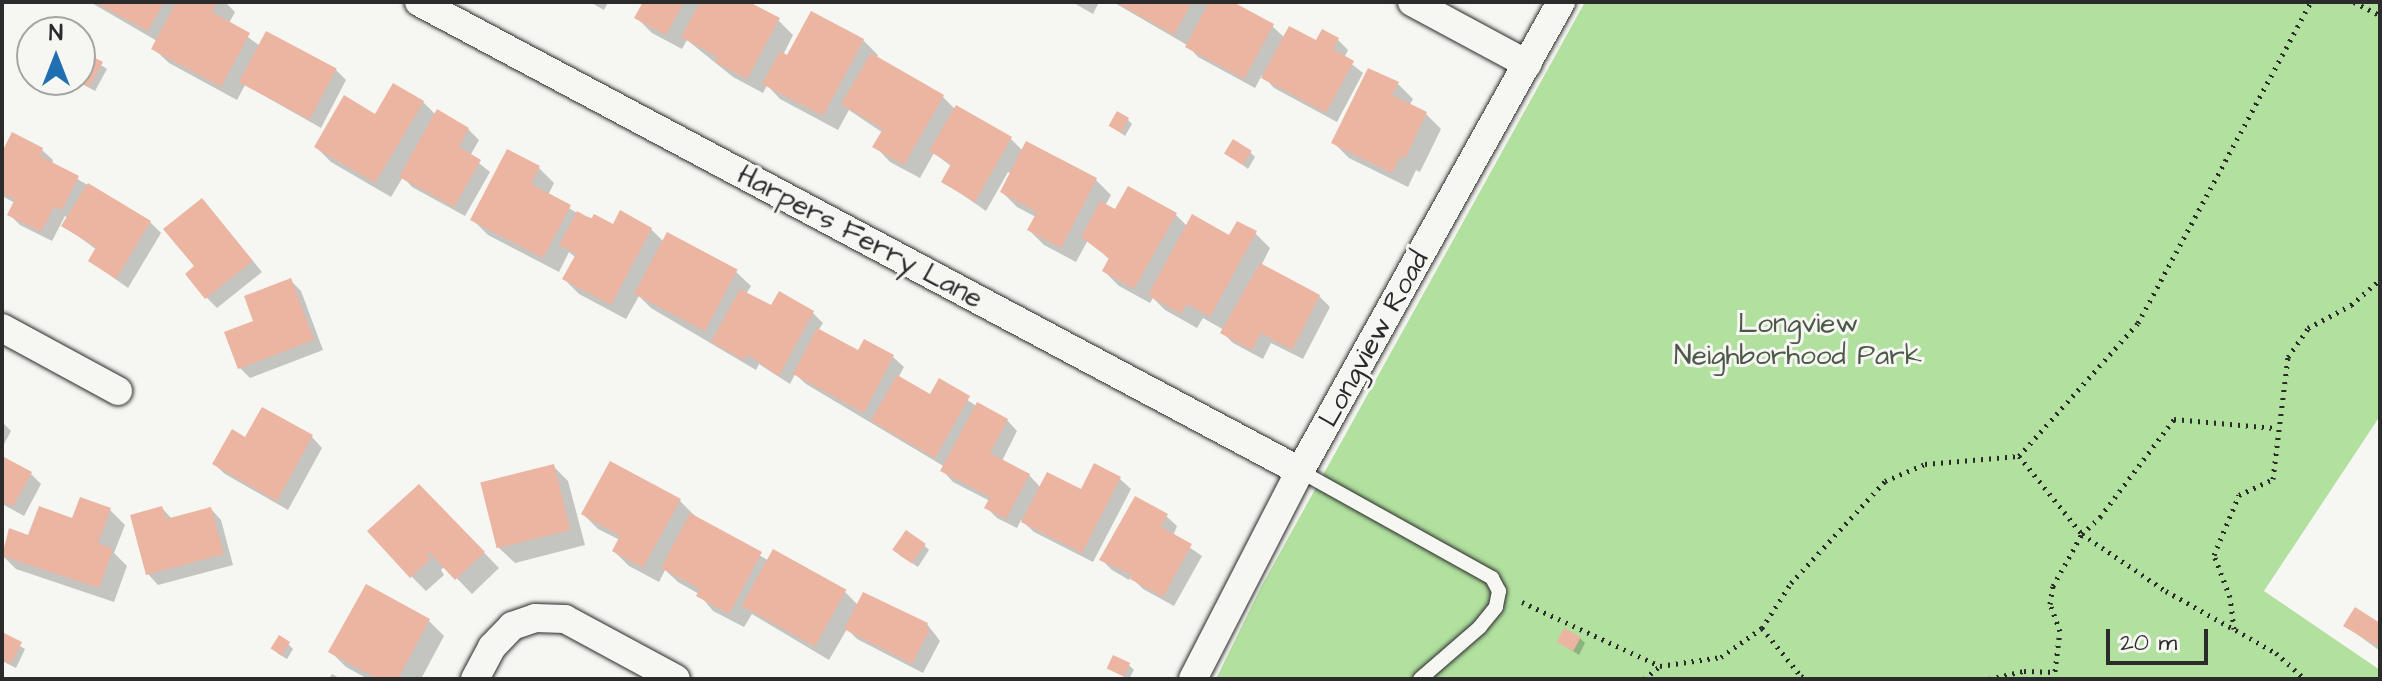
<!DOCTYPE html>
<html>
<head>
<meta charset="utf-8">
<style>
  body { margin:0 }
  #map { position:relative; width:2382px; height:681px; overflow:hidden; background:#f6f6f2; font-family:"Architects Daughter",sans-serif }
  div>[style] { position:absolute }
  .green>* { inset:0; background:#b1e09f }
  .shadow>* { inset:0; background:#0003 }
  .building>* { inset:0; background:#ecb5a2; transform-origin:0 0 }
  .path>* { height:5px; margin-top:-2.5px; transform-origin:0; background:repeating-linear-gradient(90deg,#2b2b2b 0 2px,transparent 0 8px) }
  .roads { filter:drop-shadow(0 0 2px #2b2b2b) drop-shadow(0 0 2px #2b2b2b) }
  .service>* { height:14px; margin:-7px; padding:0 7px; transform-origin:7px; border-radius:7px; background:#f6f6f2 }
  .minor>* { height:28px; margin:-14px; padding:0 14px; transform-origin:14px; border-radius:14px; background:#f6f6f2 }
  span { translate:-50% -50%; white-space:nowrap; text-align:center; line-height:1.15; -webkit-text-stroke:6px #f6f6f2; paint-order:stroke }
  .street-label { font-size:28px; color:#2b2b2b }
  .park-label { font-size:28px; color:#4c5848 }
  .frame { position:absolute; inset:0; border:4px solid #2b2b2b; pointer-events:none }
  .north { position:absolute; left:16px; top:16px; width:80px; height:80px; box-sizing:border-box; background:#f6f6f2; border:2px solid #a5a5a2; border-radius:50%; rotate:0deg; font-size:22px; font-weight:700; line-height:32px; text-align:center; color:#2b2b2b }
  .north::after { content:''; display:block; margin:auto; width:28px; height:36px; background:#1f6fb2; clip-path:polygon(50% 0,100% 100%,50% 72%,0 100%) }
  .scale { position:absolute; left:2106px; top:629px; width:102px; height:36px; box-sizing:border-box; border:4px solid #2b2b2b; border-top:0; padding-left:10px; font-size:24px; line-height:28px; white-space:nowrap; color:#2b2b2b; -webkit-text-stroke:6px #f6f6f2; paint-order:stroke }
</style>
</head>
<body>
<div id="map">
  <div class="green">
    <i style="clip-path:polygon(1585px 2px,2380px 2px,2380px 416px,2264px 591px,2380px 670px,2380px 679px,1216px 679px,1261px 587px)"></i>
  </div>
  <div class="shadow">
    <i style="clip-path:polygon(90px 2px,225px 2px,235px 12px,229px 23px,260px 46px,336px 70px,346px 80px,321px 128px,245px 85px,237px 100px,169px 63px,153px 48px,157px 41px)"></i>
    <i style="clip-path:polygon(590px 2px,608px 2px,604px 10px)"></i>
    <i style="clip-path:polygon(638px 2px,754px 2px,754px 7px,778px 20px,793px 35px,783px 55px,788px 58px,863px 40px,878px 55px,876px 58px,943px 97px,955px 109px,1011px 139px,1023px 151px,1027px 143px,1096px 180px,1111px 195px,1105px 206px,1116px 212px,1176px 215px,1188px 227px,1230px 238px,1255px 233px,1270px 248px,1261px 266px,1319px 296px,1330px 307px,1303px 359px,1271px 343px,1263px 359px,1233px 343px,1223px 333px,1224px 330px,1203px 318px,1197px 328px,1165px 310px,1153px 298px,1150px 303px,1119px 286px,1104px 271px,1110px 260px,1088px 240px,1076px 262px,1044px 245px,1029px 230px,1036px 217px,1017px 207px,1002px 192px,1012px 174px,1008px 172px,986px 211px,944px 182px,952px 167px,934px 153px,920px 178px,890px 162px,875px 146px,883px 133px,849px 110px,838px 130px,780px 99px,767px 85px,763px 93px,733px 77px,687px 40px,682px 49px,652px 33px,637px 18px,643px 6px)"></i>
    <i style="clip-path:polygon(1072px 2px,1099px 2px,1093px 14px)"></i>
    <i style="clip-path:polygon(1113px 2px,1228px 2px,1272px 26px,1285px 38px,1317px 43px,1338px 40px,1348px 50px,1344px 58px,1363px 73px,1337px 122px,1274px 88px,1262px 75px,1255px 88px,1198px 57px,1187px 45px)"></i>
    <i style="clip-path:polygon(80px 52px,107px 69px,95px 91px,75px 80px,80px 80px)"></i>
    <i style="clip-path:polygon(1398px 84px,1413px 99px,1409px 106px,1426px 114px,1441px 129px,1420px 172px,1416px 170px,1408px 187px,1349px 158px,1334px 143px)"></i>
    <i style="clip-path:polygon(423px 102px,436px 115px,468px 129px,479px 140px,470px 156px,490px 172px,465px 216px,412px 187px,403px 177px,391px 197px,331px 162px,316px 147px,376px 117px)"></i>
    <i style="clip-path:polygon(1127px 119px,1132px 124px,1125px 136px,1111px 126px)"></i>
    <i style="clip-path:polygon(42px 150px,53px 160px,52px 164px,150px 222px,161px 233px,128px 288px,90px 261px,97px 250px,64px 226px,69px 218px,65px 216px,52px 241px,20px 225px,9px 214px,15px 203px,2px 196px,2px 156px)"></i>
    <i style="clip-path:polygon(508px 152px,539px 168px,554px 183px,548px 195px,577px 213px,614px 226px,651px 229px,664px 242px,735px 271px,751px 286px,746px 294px,772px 308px,812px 312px,823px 323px,818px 331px,859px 353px,865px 342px,893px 357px,904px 367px,898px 378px,931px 397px,940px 381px,979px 408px,1007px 420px,1017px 431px,1002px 461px,1029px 475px,1041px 488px,1082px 492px,1120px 479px,1131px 489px,1093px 562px,1034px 532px,1021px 520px,1017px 528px,997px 518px,986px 507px,990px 501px,953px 482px,943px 471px,945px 467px,806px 384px,795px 374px,790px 384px,759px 364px,756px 370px,651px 308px,639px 296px,626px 319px,579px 294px,564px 279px,576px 258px,569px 252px,559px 272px,488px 235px,473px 220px)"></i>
    <i style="clip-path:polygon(1250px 152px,1255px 157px,1248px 169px,1226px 153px)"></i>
    <i style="clip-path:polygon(212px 211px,262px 272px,217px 308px,206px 297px,197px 267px)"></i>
    <i style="clip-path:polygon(290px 280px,301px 291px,323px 350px,250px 378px,240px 368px,256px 322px)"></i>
    <i style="clip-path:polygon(262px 410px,312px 437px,322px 448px,288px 510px,225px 474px,214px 464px,246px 439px)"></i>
    <i style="clip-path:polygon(2px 422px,11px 431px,2px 448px)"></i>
    <i style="clip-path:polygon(2px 458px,31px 474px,41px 484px,24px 516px,2px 504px)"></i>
    <i style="clip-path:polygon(611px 463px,680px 501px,695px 516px,769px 561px,844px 591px,858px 605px,927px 624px,940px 641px,923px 673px,857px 639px,847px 629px,829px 660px,752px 614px,744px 627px,713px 611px,699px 594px,678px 582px,665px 570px,659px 582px,629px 566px,614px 551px,620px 540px,598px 529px,583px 514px)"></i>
    <i style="clip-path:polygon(553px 466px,568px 481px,585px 545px,515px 563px,499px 548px)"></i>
    <i style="clip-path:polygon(419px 486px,499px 568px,472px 594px,445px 566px,441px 570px,444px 575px,426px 591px,411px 576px)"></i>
    <i style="clip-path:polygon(162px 508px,172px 519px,211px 509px,221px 520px,233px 565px,158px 585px,148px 574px)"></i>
    <i style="clip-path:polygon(110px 510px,125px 525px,114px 553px,127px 566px,114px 602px,16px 569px,2px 555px,10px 531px,30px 537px)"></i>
    <i style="clip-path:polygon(1166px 516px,1177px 526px,1173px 536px,1202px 556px,1174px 606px,1143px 589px,1131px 577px,1129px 580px,1112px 570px,1102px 560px)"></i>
    <i style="clip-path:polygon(924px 545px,929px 550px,918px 567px,899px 555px)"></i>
    <i style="clip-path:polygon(366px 587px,429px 621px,444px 636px,421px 679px,368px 679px,346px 667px,331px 652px)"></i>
    <i style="clip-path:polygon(2356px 610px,2380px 625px,2380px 651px,2346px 626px)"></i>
    <i style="clip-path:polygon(2px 635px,25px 649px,16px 668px,2px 661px)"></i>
    <i style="clip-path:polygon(1580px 638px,1585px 643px,1579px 655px,1559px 642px)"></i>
    <i style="clip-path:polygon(288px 644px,293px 649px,287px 659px,277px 653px)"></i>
    <i style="clip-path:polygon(1129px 665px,1134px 670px,1129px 679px,1109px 669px)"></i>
    <i style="clip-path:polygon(332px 674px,341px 679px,329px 679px)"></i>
  </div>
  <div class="building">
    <i style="clip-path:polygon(94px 2px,164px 2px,148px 31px)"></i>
    <i style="clip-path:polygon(176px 2px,217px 2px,212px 12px,250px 33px,221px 87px,151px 49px)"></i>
    <i style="clip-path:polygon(643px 2px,684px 2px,666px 35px,634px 18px)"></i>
    <i style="clip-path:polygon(700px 2px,749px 2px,780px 18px,747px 79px,715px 62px,718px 57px,681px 37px)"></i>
    <i style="clip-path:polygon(1115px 2px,1192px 2px,1174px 35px)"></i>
    <i style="clip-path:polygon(1209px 2px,1233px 2px,1274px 24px,1244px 79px,1185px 47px)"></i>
    <i style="clip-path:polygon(811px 11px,864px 39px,823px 116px,762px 84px,780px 51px,787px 55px)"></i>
    <i style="clip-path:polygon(1289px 26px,1316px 40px,1322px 29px,1339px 38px,1333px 49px,1354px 61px,1326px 113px,1261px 78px)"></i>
    <i style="left:266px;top:31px;width:80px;height:58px;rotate:28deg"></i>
    <i style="clip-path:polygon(80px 50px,103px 62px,89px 87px,76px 80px,80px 80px)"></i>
    <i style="clip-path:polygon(871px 53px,944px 95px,904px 165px,872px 147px,883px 129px,841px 104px)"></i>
    <i style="clip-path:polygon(1368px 68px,1399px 82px,1392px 95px,1427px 112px,1405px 159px,1401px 156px,1392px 173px,1331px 143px)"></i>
    <i style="clip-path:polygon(393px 83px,424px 101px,375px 183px,314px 147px,344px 95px,375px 114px)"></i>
    <i style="clip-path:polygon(956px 105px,1012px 137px,975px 202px,941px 182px,951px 164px,929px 151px)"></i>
    <i style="clip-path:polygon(437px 109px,469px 128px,459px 147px,481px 160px,454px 207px,399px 177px)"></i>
    <i style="left:1117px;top:111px;width:14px;height:17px;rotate:30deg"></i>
    <i style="clip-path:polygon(12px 132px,43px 148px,40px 156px,79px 176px,62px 210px,54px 207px,41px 232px,7px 215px,15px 199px,2px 193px,2px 152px)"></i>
    <i style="left:1233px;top:139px;width:22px;height:17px;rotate:32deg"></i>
    <i style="clip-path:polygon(1026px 141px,1097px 178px,1061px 248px,1027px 230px,1037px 212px,1000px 192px)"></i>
    <i style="clip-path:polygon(507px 149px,540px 166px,531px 184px,571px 205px,543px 258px,470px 220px)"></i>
    <i style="clip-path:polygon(88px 183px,151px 221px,116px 279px,88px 261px,96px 247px,61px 226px)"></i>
    <i style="clip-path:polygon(1128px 186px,1177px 213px,1134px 289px,1102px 271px,1109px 258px,1081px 237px,1100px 201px,1115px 209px)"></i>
    <i style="clip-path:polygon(202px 198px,253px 261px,205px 299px,185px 274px,194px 266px,163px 229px)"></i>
    <i style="clip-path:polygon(620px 210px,652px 228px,611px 305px,562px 279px,576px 254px,559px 245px,577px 211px,591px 219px,594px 214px,613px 224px)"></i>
    <i style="clip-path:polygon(1192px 214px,1229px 235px,1237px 221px,1257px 231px,1210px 317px,1187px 304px,1181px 314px,1148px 295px)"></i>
    <i style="left:667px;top:232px;width:80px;height:70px;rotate:28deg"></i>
    <i style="clip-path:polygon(1260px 263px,1320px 295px,1292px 350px,1261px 333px,1252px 350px,1220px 333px)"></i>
    <i style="clip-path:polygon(291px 278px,314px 340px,238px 369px,224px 332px,253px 321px,244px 296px)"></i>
    <i style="clip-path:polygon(740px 289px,771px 305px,779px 291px,814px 311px,779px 376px,748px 355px,744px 360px,711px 342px)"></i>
    <i style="clip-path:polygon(817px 328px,858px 350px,864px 339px,894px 355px,864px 413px,793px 374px)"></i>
    <i style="clip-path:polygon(897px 375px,930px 394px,939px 378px,970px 396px,935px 458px,871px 421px)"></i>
    <i style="clip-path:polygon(977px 402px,1008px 419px,990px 453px,1030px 474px,1006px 519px,984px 508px,990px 497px,940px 471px)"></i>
    <i style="clip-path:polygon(262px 407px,313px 435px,277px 501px,212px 464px,232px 429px,245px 437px)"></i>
    <i style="clip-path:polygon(2px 456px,32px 472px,13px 507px,2px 501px)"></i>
    <i style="clip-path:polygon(610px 461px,681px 499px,643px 568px,612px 551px,620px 536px,581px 514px)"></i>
    <i style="clip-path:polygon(1094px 463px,1121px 477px,1082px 553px,1021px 522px,1047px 472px,1081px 489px)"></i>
    <i style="left:554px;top:464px;width:68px;height:76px;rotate:76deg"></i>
    <i style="clip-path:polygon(419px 484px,485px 552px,455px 580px,429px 552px,427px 554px,431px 559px,410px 578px,367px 531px)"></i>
    <i style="clip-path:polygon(1135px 496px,1168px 514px,1161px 527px,1192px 544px,1163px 597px,1130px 579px,1132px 575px,1099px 560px)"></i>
    <i style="clip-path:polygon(80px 497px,111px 508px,98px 543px,113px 549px,99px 588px,2px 556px,9px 528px,28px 535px,39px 506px,72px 518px)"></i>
    <i style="clip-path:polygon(162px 506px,166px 519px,211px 507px,224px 554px,146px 575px,130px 515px)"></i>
    <i style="clip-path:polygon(690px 513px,762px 552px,729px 614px,696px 596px,700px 589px,661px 568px)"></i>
    <i style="left:906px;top:530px;width:24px;height:24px;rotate:35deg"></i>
    <i style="left:773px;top:549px;width:84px;height:65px;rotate:29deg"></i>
    <i style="clip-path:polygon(366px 584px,430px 619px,398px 679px,378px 679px,328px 652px)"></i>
    <i style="clip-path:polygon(863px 592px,928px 623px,926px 627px,930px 629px,912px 664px,844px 629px)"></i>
    <i style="clip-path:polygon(2355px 607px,2380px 623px,2377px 646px,2343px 626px)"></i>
    <i style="left:1564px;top:628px;width:19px;height:16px;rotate:28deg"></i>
    <i style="clip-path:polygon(2px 632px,22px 642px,11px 664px,2px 660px)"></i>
    <i style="left:279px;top:635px;width:13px;height:16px;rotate:32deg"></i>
    <i style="left:1113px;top:655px;width:19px;height:15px;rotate:25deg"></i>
  </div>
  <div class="path">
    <i style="left:2354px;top:2px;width:29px;rotate:27deg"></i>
    <i style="left:2019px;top:456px;width:100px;rotate:51.1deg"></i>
    <i style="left:2082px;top:534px;width:102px;rotate:34.2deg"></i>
    <i style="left:2166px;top:591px;width:126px;rotate:29.4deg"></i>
    <i style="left:2276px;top:653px;width:39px;rotate:42deg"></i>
    <i style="left:1522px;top:602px;width:152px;rotate:24.9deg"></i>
    <i style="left:1660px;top:666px;width:62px;rotate:-8.4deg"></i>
    <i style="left:1721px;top:657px;width:50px;rotate:-35.3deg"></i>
    <i style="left:1762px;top:628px;width:54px;rotate:-57.2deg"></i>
    <i style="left:1791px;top:583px;width:139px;rotate:-47.3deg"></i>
    <i style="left:1885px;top:481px;width:43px;rotate:-23deg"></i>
    <i style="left:1925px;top:464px;width:94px;rotate:-4.9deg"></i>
    <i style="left:2019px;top:456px;width:178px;rotate:-48.2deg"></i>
    <i style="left:2138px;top:323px;width:365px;rotate:-61.7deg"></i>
    <i style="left:1762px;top:628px;width:62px;rotate:50.9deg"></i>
    <i style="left:1801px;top:676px;width:8px;rotate:23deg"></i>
    <i style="left:2234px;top:629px;width:32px;rotate:-97deg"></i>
    <i style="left:2230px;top:597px;width:45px;rotate:-110.9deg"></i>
    <i style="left:2214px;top:555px;width:65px;rotate:-67.4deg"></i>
    <i style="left:2239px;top:495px;width:38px;rotate:-25deg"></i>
    <i style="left:2273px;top:479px;width:123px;rotate:-83deg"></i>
    <i style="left:2288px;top:357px;width:35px;rotate:-55deg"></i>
    <i style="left:2308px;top:328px;width:49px;rotate:-28.1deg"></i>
    <i style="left:2351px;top:305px;width:38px;rotate:-41deg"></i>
    <i style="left:1644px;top:679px;width:21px;rotate:-39deg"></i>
    <i style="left:1989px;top:679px;width:36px;rotate:-13deg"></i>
    <i style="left:2024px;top:671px;width:32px;rotate:2deg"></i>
    <i style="left:2054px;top:679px;width:48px;rotate:-82.9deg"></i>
    <i style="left:2060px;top:631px;width:29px;rotate:-110deg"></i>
    <i style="left:2050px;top:604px;width:18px;rotate:-81deg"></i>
    <i style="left:2053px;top:586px;width:60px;rotate:-60.9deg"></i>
    <i style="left:2082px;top:534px;width:25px;rotate:-43deg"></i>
    <i style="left:2100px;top:517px;width:123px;rotate:-52.9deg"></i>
    <i style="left:2174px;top:419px;width:101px;rotate:5.1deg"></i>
  </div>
  <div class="roads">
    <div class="service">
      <i style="left:1300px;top:471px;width:220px;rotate:29.1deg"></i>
      <i style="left:1492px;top:578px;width:15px;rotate:62deg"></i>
      <i style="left:1499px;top:591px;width:16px;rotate:101deg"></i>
      <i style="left:1496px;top:607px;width:26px;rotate:129deg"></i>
      <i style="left:1480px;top:627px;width:79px;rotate:139.1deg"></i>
    </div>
    <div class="minor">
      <i style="left:419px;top:2px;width:998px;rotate:28.03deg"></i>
      <i style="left:1412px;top:2px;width:131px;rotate:28.3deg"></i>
      <i style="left:2px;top:328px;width:132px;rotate:28.5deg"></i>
      <i style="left:475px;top:679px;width:36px;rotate:-62deg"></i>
      <i style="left:492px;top:647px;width:29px;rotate:-46deg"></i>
      <i style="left:512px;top:626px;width:24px;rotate:-19deg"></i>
      <i style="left:535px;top:618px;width:30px;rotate:2deg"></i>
      <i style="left:565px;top:619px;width:126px;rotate:28.4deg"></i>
      <i style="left:1193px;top:679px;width:234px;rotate:-62.8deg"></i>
      <i style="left:1300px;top:471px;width:537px;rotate:-60.9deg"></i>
    </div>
  </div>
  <div class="street-label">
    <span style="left:860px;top:237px;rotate:28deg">Harpers Ferry Lane</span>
    <span style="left:1374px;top:339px;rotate:-61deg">Longview Road</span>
  </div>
  <div class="park-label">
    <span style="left:1798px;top:340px">Longview<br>Neighborhood Park</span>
  </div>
  <div class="frame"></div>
  <div class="north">N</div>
  <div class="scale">20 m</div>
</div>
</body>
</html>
